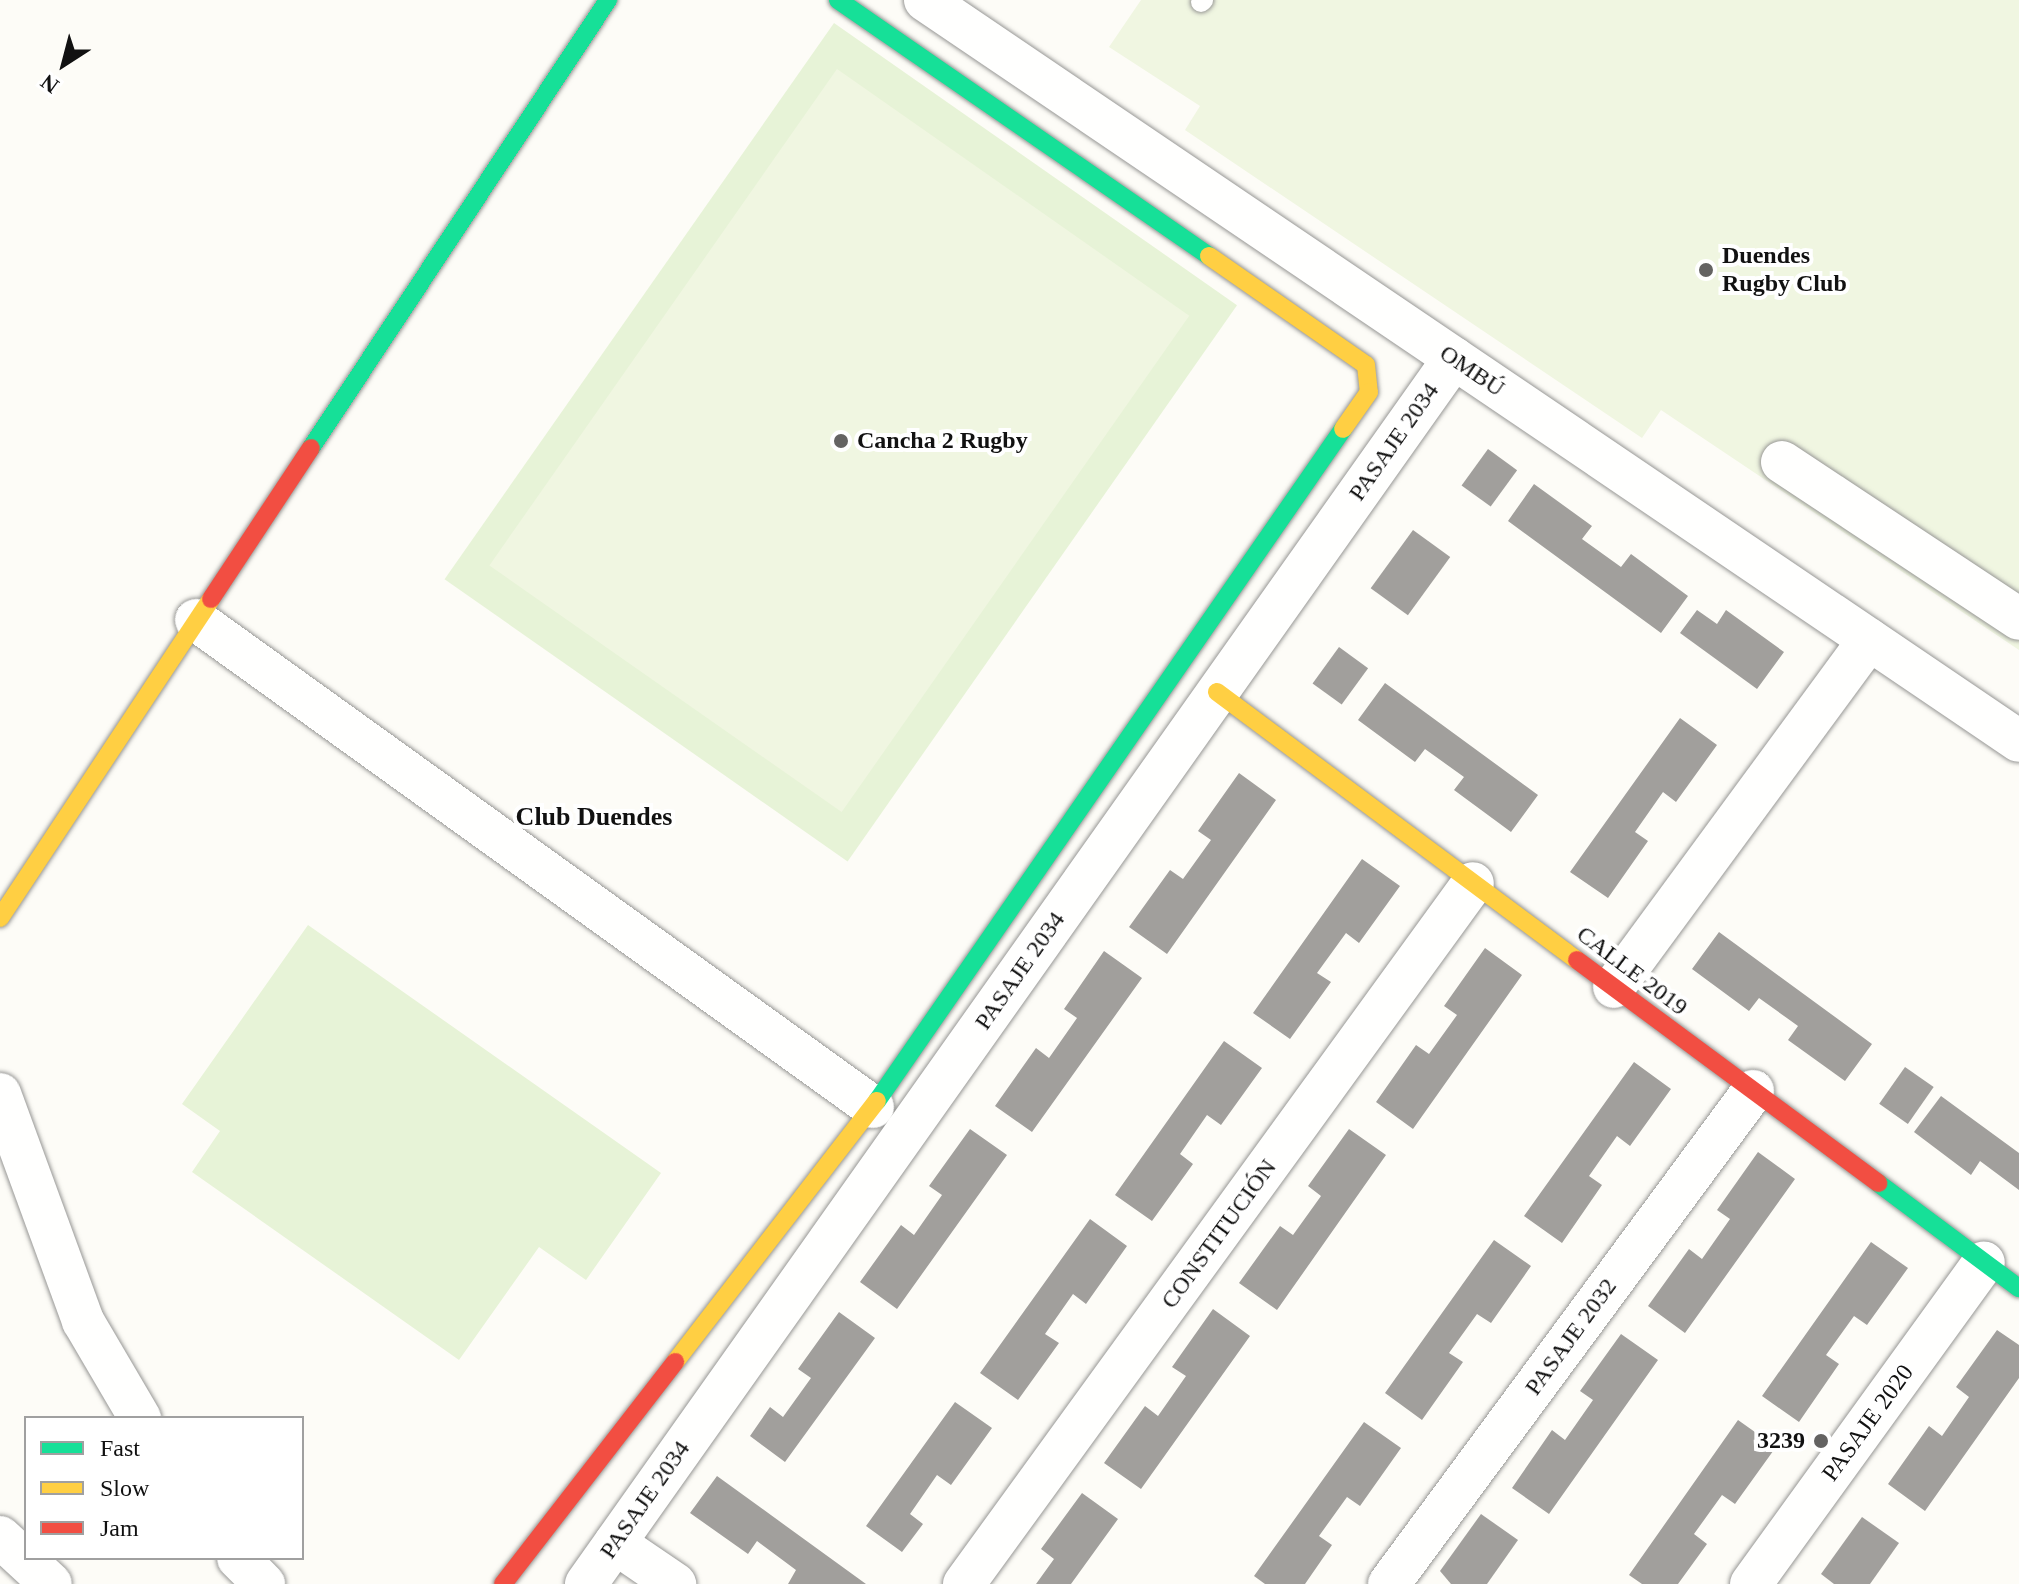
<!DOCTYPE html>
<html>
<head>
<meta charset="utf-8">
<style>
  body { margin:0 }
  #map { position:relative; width:2019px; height:1584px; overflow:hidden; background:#fdfcf7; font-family:"Times New Roman",serif }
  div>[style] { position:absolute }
  .green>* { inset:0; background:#e7f3d7; transform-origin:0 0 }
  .pitch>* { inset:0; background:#f0f6e1; transform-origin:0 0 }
  .building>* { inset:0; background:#a19f9c; transform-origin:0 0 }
  .roads { filter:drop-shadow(0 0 2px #979795) drop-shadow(0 0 2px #979795) }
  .lane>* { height:20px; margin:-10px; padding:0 10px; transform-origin:10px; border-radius:10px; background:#fffffe }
  .street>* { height:42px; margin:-21px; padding:0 21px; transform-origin:21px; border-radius:21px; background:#fffffe }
  .fast>* { height:18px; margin:-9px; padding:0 9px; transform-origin:9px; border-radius:9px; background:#16e098 }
  .slow>* { height:18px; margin:-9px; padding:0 9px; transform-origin:9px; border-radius:9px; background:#ffcf43 }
  .jam>* { height:18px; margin:-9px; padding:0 9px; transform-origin:9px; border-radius:9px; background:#f24e42 }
  .dots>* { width:22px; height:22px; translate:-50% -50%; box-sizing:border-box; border:4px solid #fff; border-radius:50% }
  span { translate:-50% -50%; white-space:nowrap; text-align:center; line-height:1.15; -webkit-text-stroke:8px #fff; paint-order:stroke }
  .poi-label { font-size:24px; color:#111; font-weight:700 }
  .left { translate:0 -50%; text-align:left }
  .right { translate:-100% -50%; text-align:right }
  .street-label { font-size:24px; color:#111 }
  .neighbourhood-label { font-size:26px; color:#111; font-weight:700 }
  .legend { position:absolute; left:24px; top:1416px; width:280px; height:144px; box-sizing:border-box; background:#fff; border:2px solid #a0a0a0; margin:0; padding:10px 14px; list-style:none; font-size:24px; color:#111 }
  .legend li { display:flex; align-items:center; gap:16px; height:40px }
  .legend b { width:40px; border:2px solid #a0a0a0 }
  .north { position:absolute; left:24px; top:24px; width:80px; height:80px; -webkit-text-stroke:6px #fff; paint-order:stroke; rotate:216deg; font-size:22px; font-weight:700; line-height:32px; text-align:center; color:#111 }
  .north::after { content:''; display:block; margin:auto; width:28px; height:36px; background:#111; clip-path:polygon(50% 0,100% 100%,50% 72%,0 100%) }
</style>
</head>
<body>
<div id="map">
  <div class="green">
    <i style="left:834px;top:23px;width:492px;height:679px;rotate:35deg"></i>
    <i style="clip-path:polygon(308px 925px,661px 1173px,586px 1280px,539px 1247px,459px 1360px,192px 1172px,220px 1131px,182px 1104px)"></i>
  </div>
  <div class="pitch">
    <i style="clip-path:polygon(1141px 0,2019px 0,2019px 650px,1661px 410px,1642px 438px,1185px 130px,1200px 106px,1109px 47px)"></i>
    <i style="left:837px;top:69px;width:430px;height:606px;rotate:35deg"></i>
  </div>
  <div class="building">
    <i style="left:1488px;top:449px;width:36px;height:45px;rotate:36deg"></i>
    <i style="clip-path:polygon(1534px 484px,1592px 526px,1582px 539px,1621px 567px,1631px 554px,1688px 596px,1661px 633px,1508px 521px)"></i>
    <i style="left:1413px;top:530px;width:46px;height:72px;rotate:36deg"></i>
    <i style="clip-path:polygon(1697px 610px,1717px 624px,1726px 610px,1784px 652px,1757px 689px,1680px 633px)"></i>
    <i style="left:1339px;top:647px;width:36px;height:45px;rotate:36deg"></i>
    <i style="clip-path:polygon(1385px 683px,1538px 795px,1511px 832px,1454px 790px,1464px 777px,1425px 749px,1415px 762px,1358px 720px)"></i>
    <i style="clip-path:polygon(1680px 718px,1717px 745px,1676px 802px,1663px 792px,1635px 832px,1648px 841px,1608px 898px,1570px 872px)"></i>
    <i style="clip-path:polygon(1239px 773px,1276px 800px,1167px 954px,1129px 927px,1170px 870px,1183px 879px,1211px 840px,1198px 831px)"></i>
    <i style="clip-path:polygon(1362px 859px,1400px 886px,1359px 943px,1346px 933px,1317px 973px,1331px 982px,1290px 1039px,1253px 1013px)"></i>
    <i style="clip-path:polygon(1719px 932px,1872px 1044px,1845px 1081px,1788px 1040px,1798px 1026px,1759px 998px,1749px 1011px,1692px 969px)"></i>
    <i style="clip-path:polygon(1485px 948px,1522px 975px,1413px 1129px,1376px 1102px,1416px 1045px,1429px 1054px,1457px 1015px,1444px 1006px)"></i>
    <i style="clip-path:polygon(1104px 951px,1142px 978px,1032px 1132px,995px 1106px,1036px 1048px,1049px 1058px,1077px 1018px,1064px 1009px)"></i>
    <i style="clip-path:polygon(1224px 1041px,1262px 1068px,1221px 1125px,1207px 1115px,1180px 1154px,1193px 1164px,1152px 1221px,1115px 1195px)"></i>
    <i style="clip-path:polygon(1634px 1062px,1671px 1089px,1630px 1146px,1617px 1136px,1589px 1176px,1602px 1185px,1562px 1243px,1524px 1216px)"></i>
    <i style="left:1905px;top:1067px;width:35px;height:45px;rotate:35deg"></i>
    <i style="clip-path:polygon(1941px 1096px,2019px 1153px,2019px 1190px,1980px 1161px,1971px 1175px,1914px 1132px)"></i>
    <i style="clip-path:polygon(970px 1129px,1007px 1155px,897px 1309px,860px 1282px,901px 1225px,914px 1235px,942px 1195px,929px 1186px)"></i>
    <i style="clip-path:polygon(1349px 1129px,1386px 1155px,1277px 1310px,1239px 1283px,1280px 1226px,1293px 1235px,1321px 1196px,1308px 1186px)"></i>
    <i style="clip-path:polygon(1758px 1152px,1795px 1179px,1685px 1333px,1648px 1306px,1689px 1249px,1702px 1259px,1730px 1219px,1717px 1210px)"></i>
    <i style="clip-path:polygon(1090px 1219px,1127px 1246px,1086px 1304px,1073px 1294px,1045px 1334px,1059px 1343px,1018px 1400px,980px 1373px)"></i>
    <i style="clip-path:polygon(1494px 1240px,1531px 1266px,1491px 1323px,1477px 1314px,1449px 1353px,1463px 1362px,1422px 1420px,1385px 1393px)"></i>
    <i style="clip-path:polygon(1871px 1242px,1908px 1268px,1867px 1325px,1854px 1316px,1826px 1355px,1839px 1364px,1799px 1422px,1762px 1396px)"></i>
    <i style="clip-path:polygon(1213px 1309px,1250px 1336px,1141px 1489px,1104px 1463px,1145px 1406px,1158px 1416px,1186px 1376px,1172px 1367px)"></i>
    <i style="clip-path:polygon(839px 1312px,875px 1338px,785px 1462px,750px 1436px,770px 1407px,783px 1417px,811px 1378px,798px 1369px)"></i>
    <i style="clip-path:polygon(1997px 1330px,2019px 1345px,2019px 1378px,1925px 1511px,1888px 1484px,1929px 1426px,1942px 1436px,1969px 1397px,1956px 1387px)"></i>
    <i style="clip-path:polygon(1621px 1334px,1658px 1360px,1549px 1514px,1512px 1488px,1552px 1430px,1565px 1440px,1593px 1400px,1580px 1391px)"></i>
    <i style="clip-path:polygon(955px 1402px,992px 1428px,951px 1485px,937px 1475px,910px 1514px,923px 1524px,902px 1552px,866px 1526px)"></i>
    <i style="clip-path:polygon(1738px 1420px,1776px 1447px,1735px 1504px,1722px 1495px,1694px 1534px,1707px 1544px,1678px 1584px,1642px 1584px,1629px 1575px)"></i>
    <i style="clip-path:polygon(1364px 1422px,1401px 1448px,1360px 1506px,1347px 1497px,1319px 1536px,1332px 1545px,1305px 1584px,1265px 1584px,1254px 1576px)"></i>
    <i style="clip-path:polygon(717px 1476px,866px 1584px,788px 1584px,796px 1570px,757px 1541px,748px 1554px,690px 1513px)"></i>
    <i style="clip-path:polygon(1082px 1493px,1118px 1519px,1071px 1584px,1036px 1584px,1054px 1559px,1041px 1549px)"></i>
    <i style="clip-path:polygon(1481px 1514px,1518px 1540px,1487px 1584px,1451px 1584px,1440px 1571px)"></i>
    <i style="clip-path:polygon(1862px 1517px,1899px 1543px,1870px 1584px,1834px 1584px,1821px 1574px)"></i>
  </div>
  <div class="roads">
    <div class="lane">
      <i style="left:1201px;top:2px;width:3px;rotate:-45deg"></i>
    </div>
    <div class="street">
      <i style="left:925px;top:0;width:1321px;rotate:34.11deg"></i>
      <i style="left:1782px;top:462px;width:284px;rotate:33.5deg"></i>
      <i style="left:196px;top:620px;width:834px;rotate:35.73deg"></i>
      <i style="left:1614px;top:987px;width:431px;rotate:-53.7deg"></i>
      <i style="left:0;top:1094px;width:242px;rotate:69.9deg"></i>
      <i style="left:83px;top:1321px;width:113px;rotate:59.6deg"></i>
      <i style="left:0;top:1537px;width:69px;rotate:42.7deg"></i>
      <i style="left:615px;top:1543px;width:73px;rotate:34.3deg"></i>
      <i style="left:238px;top:1558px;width:37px;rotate:45deg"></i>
      <i style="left:586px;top:1584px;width:1502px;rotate:-54.7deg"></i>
      <i style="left:964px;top:1584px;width:866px;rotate:-54.02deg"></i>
      <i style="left:1389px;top:1584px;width:613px;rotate:-53.56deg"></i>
      <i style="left:1751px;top:1584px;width:397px;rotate:-54.1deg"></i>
    </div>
    <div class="fast">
      <i style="left:838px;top:0;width:451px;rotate:34.6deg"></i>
      <i style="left:311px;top:448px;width:538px;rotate:-56.46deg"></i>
      <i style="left:877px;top:1101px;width:818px;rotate:-55.26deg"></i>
      <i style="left:1878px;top:1183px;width:176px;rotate:36.7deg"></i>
    </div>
    <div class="slow">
      <i style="left:1209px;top:256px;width:191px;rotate:34.8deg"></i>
      <i style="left:1366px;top:365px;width:27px;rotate:84deg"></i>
      <i style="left:1369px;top:392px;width:45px;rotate:125.1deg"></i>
      <i style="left:1217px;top:692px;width:449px;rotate:36.7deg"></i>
      <i style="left:0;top:918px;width:382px;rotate:-56.5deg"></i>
      <i style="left:675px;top:1362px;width:330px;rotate:-52.3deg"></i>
    </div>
    <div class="jam">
      <i style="left:211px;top:599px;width:181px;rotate:-56.5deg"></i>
      <i style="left:1577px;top:960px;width:375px;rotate:36.5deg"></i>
      <i style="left:503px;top:1584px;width:281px;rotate:-52.2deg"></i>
    </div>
  </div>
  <div class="dots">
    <i style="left:1706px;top:270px;background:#646362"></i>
    <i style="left:841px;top:441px;background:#646362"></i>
    <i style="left:1821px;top:1441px;background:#646362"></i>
  </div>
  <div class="poi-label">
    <span class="left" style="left:1722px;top:270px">Duendes<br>Rugby Club</span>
    <span class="left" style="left:857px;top:441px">Cancha 2 Rugby</span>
    <span class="right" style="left:1805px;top:1441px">3239</span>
  </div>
  <div class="street-label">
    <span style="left:1472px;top:371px;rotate:34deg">OMBÚ</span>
    <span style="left:1394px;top:442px;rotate:-55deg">PASAJE 2034</span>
    <span style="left:1020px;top:971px;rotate:-55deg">PASAJE 2034</span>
    <span style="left:1632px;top:971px;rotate:37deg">CALLE 2019</span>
    <span style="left:1219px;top:1234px;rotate:-54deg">CONSTITUCIÓN</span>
    <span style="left:1571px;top:1337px;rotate:-54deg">PASAJE 2032</span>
    <span style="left:1868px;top:1423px;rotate:-54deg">PASAJE 2020</span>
    <span style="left:645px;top:1500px;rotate:-55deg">PASAJE 2034</span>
  </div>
  <div class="neighbourhood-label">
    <span style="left:594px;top:817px">Club Duendes</span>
  </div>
  <ul class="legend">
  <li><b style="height:10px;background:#16e098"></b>Fast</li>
  <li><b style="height:10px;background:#ffcf43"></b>Slow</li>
  <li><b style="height:10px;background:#f24e42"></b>Jam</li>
  </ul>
  <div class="north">N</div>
</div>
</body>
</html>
